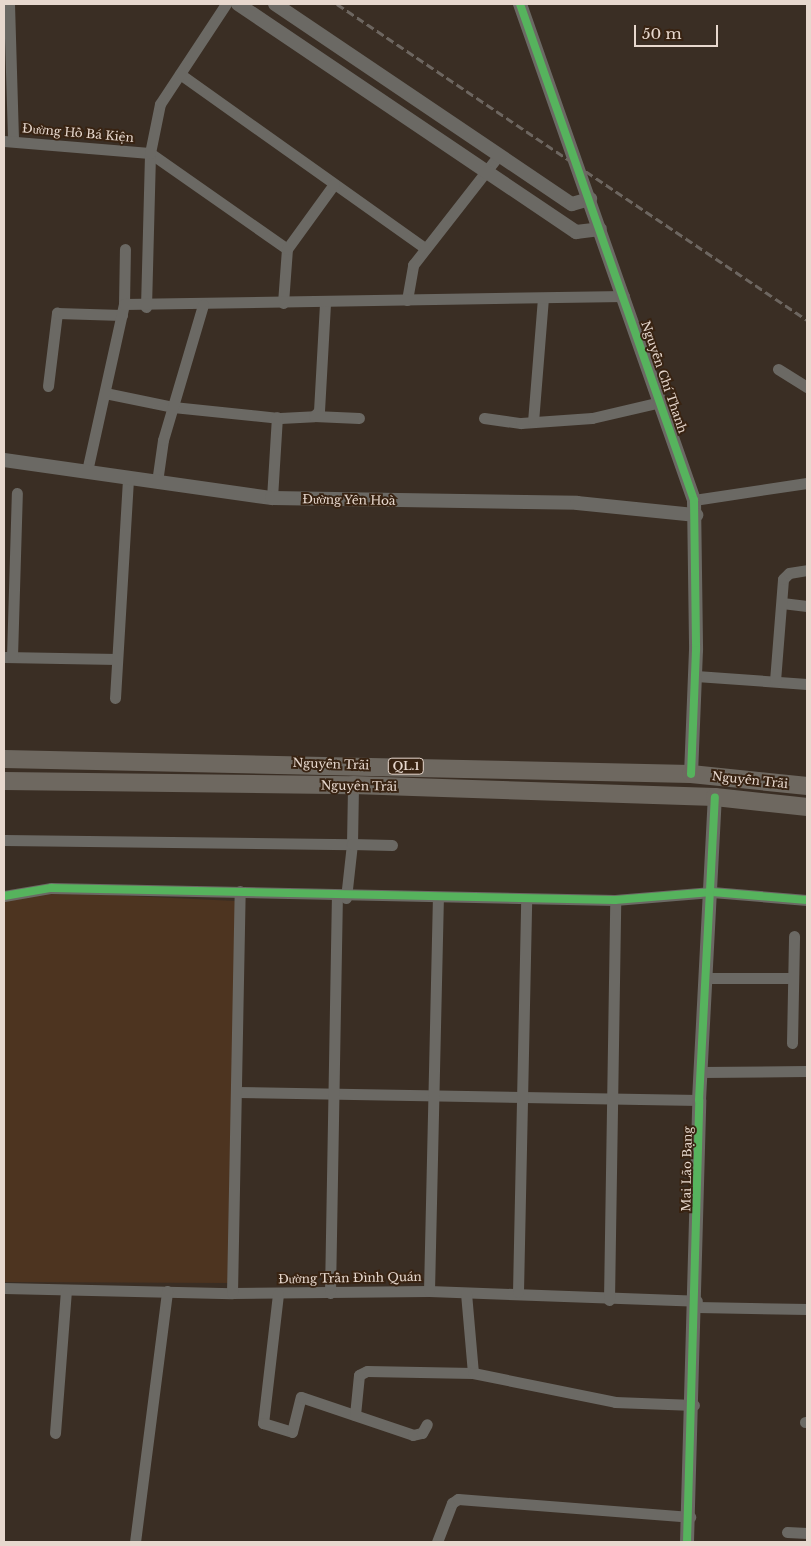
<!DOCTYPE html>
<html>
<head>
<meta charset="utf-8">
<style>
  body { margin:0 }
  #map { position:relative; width:811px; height:1546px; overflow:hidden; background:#3a2e24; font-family:"Libre Baskerville",serif }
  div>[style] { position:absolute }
  .built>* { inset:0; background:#4d3420 }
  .minor>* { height:11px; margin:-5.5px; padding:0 5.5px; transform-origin:5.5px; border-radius:5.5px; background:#6b6964 }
  .tertiary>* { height:14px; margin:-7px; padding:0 7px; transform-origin:7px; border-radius:7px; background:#6b6964 }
  .primary>* { height:18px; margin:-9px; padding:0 9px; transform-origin:9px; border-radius:9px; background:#6e6860 }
  .rail>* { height:3px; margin-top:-1.5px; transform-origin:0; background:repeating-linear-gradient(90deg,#6d6660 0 8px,transparent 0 12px) }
  .cycleway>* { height:8px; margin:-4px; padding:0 4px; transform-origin:4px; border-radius:4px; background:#56b35d }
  span { translate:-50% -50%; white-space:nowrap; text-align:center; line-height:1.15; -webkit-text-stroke:4px #382312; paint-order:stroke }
  .shield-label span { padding:1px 4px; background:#382312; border:1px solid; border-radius:4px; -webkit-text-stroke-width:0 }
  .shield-label { font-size:11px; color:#e7d8ce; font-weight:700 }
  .street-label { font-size:12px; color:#e7d8ce }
  .frame { position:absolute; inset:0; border:5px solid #e7d8ce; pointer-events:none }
  .scale { position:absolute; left:634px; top:25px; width:84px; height:22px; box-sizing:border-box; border:2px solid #e7d8ce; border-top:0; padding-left:6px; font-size:15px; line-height:18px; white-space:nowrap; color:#e7d8ce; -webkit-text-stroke:4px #382312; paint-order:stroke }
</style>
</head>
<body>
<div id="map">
  <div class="built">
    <i style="clip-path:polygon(46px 892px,236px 901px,232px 1283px,4px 1282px,4px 902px)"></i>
  </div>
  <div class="minor">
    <i style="left:9px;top:4px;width:137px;rotate:88.3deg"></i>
    <i style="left:180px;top:74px;width:301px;rotate:35.4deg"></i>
    <i style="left:4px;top:141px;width:146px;rotate:4.7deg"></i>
    <i style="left:150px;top:153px;width:167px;rotate:35deg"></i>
    <i style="left:407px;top:300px;width:36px;rotate:-80deg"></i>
    <i style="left:413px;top:265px;width:140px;rotate:-52deg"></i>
    <i style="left:283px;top:303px;width:54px;rotate:-85.8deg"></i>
    <i style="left:287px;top:249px;width:80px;rotate:-54.1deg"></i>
    <i style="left:124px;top:304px;width:55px;rotate:-89deg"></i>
    <i style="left:146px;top:307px;width:154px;rotate:-88.5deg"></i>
    <i style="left:150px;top:153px;width:50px;rotate:-78.5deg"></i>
    <i style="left:160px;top:104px;width:120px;rotate:-56.6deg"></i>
    <i style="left:778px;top:369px;width:34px;rotate:32deg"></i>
    <i style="left:48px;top:386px;width:74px;rotate:-83deg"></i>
    <i style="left:57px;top:313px;width:65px;rotate:1.8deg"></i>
    <i style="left:105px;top:393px;width:69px;rotate:11.6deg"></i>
    <i style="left:173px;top:407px;width:108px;rotate:5.9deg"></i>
    <i style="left:280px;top:418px;width:34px;rotate:-3deg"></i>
    <i style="left:314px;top:416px;width:7px;rotate:-45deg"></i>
    <i style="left:319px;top:411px;width:109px;rotate:-86.8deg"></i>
    <i style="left:314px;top:416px;width:45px;rotate:2.5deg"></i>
    <i style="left:484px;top:418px;width:37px;rotate:8deg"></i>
    <i style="left:521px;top:423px;width:71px;rotate:-4deg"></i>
    <i style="left:592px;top:418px;width:71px;rotate:-13.1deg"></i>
    <i style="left:533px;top:422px;width:123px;rotate:-85.4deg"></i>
    <i style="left:87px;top:471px;width:171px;rotate:-77.5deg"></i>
    <i style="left:124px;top:304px;width:500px;rotate:-0.92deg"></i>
    <i style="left:157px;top:482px;width:42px;rotate:-81.9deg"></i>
    <i style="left:163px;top:440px;width:141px;rotate:-73.5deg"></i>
    <i style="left:272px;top:498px;width:81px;rotate:-86.5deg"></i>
    <i style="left:694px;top:500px;width:114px;rotate:-8.6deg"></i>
    <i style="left:782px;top:603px;width:25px;rotate:7deg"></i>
    <i style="left:4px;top:657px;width:113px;rotate:1deg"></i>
    <i style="left:12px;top:657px;width:164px;rotate:-88.3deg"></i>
    <i style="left:696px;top:676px;width:111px;rotate:4.1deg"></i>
    <i style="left:775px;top:681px;width:102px;rotate:-85.5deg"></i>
    <i style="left:783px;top:579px;width:8px;rotate:-45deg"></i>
    <i style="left:789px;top:573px;width:18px;rotate:-9deg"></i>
    <i style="left:115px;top:698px;width:221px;rotate:-86.6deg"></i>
    <i style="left:4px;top:840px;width:348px;rotate:0.7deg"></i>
    <i style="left:352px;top:844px;width:59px;rotate:-89deg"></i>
    <i style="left:4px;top:896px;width:48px;rotate:-9.7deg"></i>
    <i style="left:51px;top:888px;width:564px;rotate:1.22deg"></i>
    <i style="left:615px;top:900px;width:97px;rotate:-4.7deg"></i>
    <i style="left:712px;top:892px;width:95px;rotate:4.8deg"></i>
    <i style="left:346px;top:898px;width:54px;rotate:-83.7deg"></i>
    <i style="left:352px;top:844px;width:40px;rotate:1.4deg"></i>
    <i style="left:707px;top:978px;width:86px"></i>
    <i style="left:792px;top:1043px;width:107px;rotate:-88.9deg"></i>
    <i style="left:701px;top:1072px;width:106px;rotate:-0.5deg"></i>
    <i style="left:236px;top:1092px;width:463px;rotate:1deg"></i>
    <i style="left:4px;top:1288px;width:228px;rotate:1.3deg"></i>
    <i style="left:232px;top:1293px;width:197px;rotate:-0.6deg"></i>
    <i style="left:429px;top:1291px;width:268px;rotate:2.1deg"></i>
    <i style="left:429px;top:1291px;width:392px;rotate:-88.7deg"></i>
    <i style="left:518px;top:1292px;width:393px;rotate:-88.8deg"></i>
    <i style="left:232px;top:1293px;width:402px;rotate:-88.9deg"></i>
    <i style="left:330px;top:1293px;width:396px;rotate:-89deg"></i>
    <i style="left:466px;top:1293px;width:80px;rotate:85deg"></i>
    <i style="left:278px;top:1294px;width:130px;rotate:96.6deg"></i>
    <i style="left:263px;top:1423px;width:30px;rotate:17deg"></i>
    <i style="left:292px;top:1432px;width:36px;rotate:-76deg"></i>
    <i style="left:301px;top:1397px;width:118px;rotate:18.7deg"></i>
    <i style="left:413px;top:1435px;width:9px;rotate:-13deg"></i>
    <i style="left:422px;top:1433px;width:10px;rotate:-61deg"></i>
    <i style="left:609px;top:1300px;width:400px;rotate:-89.1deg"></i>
    <i style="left:697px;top:1307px;width:110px;rotate:1deg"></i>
    <i style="left:355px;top:1415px;width:40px;rotate:-84.3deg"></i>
    <i style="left:359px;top:1375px;width:9px;rotate:-27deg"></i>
    <i style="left:367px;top:1371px;width:106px;rotate:1.1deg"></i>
    <i style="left:473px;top:1373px;width:145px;rotate:11.5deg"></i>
    <i style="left:615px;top:1402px;width:79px;rotate:2.2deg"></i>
    <i style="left:805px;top:1422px;width:2px"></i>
    <i style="left:55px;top:1433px;width:142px;rotate:-85.6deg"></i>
    <i style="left:787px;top:1532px;width:20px;rotate:3deg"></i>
    <i style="left:135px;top:1542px;width:253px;rotate:-82.7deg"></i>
    <i style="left:437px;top:1542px;width:42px;rotate:-69deg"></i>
    <i style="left:452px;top:1503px;width:7px;rotate:-34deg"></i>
    <i style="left:458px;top:1499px;width:233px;rotate:4.4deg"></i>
  </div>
  <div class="tertiary">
    <i style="left:238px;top:4px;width:408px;rotate:34deg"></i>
    <i style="left:576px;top:232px;width:24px;rotate:-7deg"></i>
    <i style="left:275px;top:4px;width:358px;rotate:34deg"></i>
    <i style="left:572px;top:204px;width:19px;rotate:-16deg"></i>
    <i style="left:520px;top:4px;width:526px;rotate:70.67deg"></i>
    <i style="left:694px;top:500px;width:150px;rotate:89.2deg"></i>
    <i style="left:696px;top:650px;width:124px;rotate:92.3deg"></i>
    <i style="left:4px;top:460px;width:271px;rotate:8.1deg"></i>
    <i style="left:272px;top:498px;width:305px;rotate:0.9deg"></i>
    <i style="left:577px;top:503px;width:120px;rotate:5.8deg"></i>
    <i style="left:687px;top:1542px;width:442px;rotate:-88.4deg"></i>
    <i style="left:699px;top:1100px;width:303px;rotate:-87deg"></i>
  </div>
  <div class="primary">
    <i style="left:4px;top:759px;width:687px;rotate:1.25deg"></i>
    <i style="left:691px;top:774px;width:117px;rotate:5.9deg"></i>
    <i style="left:4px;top:781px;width:349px;rotate:0.7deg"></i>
    <i style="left:353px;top:785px;width:362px;rotate:1.9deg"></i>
    <i style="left:715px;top:797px;width:93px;rotate:6.2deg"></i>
  </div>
  <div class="rail">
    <i style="left:337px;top:4px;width:566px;rotate:33.91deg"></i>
  </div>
  <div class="cycleway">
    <i style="left:520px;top:4px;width:526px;rotate:70.67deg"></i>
    <i style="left:694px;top:500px;width:150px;rotate:89.2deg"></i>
    <i style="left:696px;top:650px;width:124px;rotate:92.3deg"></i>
    <i style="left:4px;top:896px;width:48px;rotate:-9.7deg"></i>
    <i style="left:51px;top:888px;width:564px;rotate:1.22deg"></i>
    <i style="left:615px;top:900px;width:97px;rotate:-4.7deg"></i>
    <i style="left:712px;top:892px;width:95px;rotate:4.8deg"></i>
    <i style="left:687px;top:1542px;width:442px;rotate:-88.4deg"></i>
    <i style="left:699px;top:1100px;width:303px;rotate:-87deg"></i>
  </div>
  <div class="shield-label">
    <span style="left:406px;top:766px">QL.1</span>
  </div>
  <div class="street-label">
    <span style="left:78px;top:133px;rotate:5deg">Đường Hồ Bá Kiện</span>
    <span style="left:664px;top:377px;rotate:71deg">Nguyễn Chí Thanh</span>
    <span style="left:349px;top:500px;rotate:1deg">Đường Yên Hoà</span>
    <span style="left:331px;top:764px;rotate:2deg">Nguyễn Trãi</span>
    <span style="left:750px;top:780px;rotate:6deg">Nguyễn Trãi</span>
    <span style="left:359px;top:786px;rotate:1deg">Nguyên Trãi</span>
    <span style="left:687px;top:1169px;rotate:-89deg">Mai Lão Bạng</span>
    <span style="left:350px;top:1278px;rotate:-1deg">Đường Trần Đình Quán</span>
  </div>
  <div class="frame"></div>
  <div class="scale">50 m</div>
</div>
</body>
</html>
